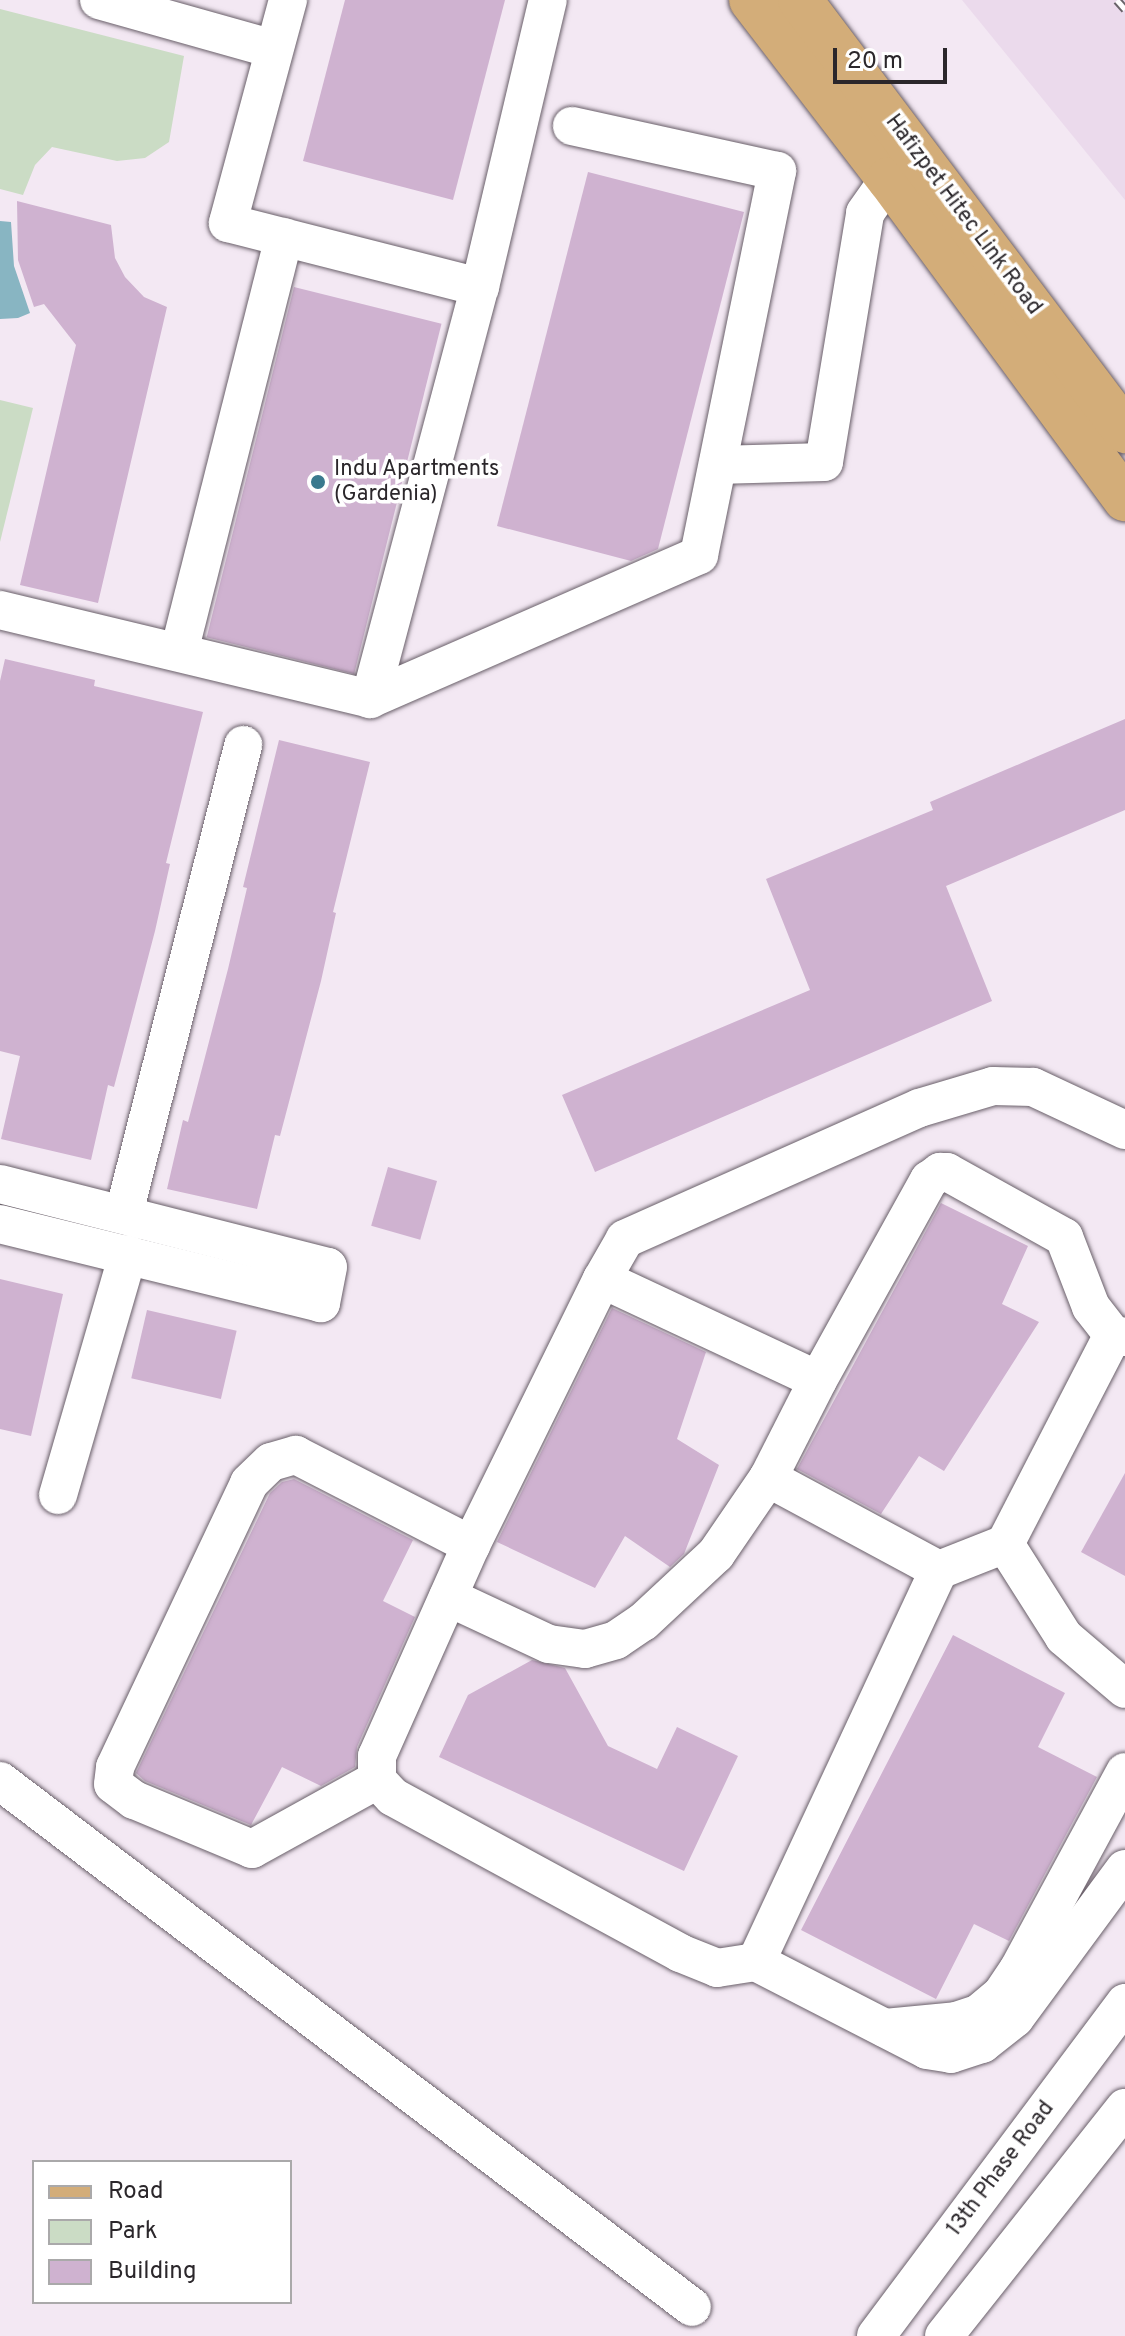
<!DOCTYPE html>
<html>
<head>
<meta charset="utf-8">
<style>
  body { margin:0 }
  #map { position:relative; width:1125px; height:2336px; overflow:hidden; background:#f3e8f3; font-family:Overpass,sans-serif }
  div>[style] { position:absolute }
  .built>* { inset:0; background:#ebdaec }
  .green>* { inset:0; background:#cbdcc5 }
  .water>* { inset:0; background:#88b5c2 }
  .building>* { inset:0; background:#cfb2d0; transform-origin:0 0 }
  .roads { filter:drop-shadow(0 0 2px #695f69) drop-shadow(0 0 2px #695f69) }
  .minor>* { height:38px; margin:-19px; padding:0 19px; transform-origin:19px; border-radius:19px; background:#fff }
  .major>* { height:44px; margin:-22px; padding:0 22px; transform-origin:22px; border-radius:22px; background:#d3ad79 }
  .rail>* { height:9px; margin-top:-4.5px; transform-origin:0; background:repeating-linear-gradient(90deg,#fff 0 18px,#696369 0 36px); box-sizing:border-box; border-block:2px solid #696369 }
  .dots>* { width:22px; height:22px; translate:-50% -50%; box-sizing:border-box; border:4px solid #fff; border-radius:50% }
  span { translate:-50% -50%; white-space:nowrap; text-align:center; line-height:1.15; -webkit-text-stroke:7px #fff; paint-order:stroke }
  .street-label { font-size:22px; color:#2b272b }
  .poi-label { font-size:22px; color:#2b272b }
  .left { translate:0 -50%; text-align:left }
  .legend { position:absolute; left:32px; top:2160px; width:260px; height:144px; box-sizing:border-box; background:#fff; border:2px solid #aaa9aa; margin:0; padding:10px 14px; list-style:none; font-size:24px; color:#2b272b }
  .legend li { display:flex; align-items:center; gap:16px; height:40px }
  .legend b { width:40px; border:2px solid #aaa9aa }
  .scale { position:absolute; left:833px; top:48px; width:114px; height:36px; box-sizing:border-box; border:4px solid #2b272b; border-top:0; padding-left:10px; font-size:24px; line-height:28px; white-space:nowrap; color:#2b272b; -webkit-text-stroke:6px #fff; paint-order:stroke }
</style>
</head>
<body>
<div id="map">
  <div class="built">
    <i style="clip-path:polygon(962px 0,1125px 0,1125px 200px)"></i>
  </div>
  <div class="green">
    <i style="clip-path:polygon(0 9px,184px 56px,169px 142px,145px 158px,117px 161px,52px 147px,35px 165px,23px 195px,0 189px)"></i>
    <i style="clip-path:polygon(0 400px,33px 408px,0 542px)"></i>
  </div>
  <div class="water">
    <i style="clip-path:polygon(0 221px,11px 222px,14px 266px,30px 313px,18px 318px,0 319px)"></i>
  </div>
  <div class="building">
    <i style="clip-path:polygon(345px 0,505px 0,453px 200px,303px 161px)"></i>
    <i style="clip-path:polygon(588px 172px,744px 212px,658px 549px,631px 561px,497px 526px)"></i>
    <i style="clip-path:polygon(17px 201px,111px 225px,115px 258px,125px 277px,144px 297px,167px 307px,98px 603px,20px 585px,76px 345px,44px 304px,34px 307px,18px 260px)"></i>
    <i style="left:294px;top:287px;width:152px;height:361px;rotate:14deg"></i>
    <i style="clip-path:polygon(5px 659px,95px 680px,94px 686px,203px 712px,166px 863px,170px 864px,155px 931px,114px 1087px,108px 1085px,91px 1160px,1px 1139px,20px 1056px,0 1051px,0 681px)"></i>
    <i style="clip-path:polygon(1125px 719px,1125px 810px,946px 886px,992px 1001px,595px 1172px,562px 1095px,810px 990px,766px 879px,933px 810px,930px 802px)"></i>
    <i style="clip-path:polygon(279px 740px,370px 762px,333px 912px,336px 913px,321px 981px,280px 1136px,275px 1135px,257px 1209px,167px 1189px,183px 1120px,188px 1122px,228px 969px,247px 888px,243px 887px)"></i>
    <i style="left:388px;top:1167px;width:51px;height:61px;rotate:16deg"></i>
    <i style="clip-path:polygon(941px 1203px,1028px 1246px,1002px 1304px,1039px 1322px,944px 1471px,919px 1456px,881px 1514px,797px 1469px)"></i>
    <i style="clip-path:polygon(0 1279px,63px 1294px,31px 1436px,0 1429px)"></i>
    <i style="clip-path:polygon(612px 1308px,706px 1352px,677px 1439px,719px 1465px,684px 1554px,670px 1567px,625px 1536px,595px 1588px,497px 1542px)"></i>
    <i style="left:147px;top:1310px;width:92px;height:70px;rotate:13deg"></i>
    <i style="clip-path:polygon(1125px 1473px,1125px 1576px,1081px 1552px)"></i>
    <i style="clip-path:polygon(294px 1479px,413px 1540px,383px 1601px,415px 1617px,357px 1747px,355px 1767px,321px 1786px,282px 1767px,251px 1825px,145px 1781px,136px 1773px,270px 1493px,282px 1482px)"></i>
    <i style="clip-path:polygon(953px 1635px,1065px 1693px,1038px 1747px,1097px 1777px,1009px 1941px,974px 1924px,936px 1999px,801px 1930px)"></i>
    <i style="clip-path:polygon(532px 1660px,565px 1668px,608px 1746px,657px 1769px,677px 1727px,738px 1756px,684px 1871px,439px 1757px,468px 1695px)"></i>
  </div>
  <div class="roads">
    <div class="minor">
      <i style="left:99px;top:0;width:181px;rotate:15.7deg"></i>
      <i style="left:288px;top:0;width:231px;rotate:105.1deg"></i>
      <i style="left:228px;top:223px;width:260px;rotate:14.3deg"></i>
      <i style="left:718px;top:465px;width:106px;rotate:-1.6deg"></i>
      <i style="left:824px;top:462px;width:252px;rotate:-80.6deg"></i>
      <i style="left:865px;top:213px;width:42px;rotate:-54.8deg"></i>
      <i style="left:0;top:610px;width:381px;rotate:13.5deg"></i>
      <i style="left:370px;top:699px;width:359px;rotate:-23.6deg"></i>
      <i style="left:699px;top:555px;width:392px;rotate:-78.5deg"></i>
      <i style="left:777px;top:171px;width:210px;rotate:-167.6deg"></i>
      <i style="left:179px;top:652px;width:428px;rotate:-75.8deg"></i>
      <i style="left:370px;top:699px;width:426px;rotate:-75.1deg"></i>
      <i style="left:480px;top:287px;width:295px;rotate:-76.7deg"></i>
      <i style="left:1125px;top:1130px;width:102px;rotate:-154.9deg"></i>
      <i style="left:1033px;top:1087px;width:40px;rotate:-178.6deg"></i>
      <i style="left:993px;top:1086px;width:77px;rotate:163.4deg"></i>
      <i style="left:919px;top:1108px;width:322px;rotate:156deg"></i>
      <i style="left:625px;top:1239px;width:46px;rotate:119.9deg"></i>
      <i style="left:602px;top:1279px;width:297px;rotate:116.2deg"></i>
      <i style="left:471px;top:1545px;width:231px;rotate:114deg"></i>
      <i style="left:377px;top:1756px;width:24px;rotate:90deg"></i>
      <i style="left:377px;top:1780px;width:23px;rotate:47deg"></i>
      <i style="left:393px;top:1797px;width:327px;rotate:28.5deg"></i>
      <i style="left:680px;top:1953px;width:40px;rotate:22deg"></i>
      <i style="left:717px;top:1968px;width:39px;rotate:-9deg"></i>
      <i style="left:756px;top:1962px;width:192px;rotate:27.2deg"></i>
      <i style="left:927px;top:2050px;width:24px;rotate:9deg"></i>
      <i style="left:951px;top:2054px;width:33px;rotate:-18deg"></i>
      <i style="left:982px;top:2044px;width:42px;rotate:-38.2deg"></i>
      <i style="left:1015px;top:2018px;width:185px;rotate:-53.6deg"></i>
      <i style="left:0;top:1184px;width:338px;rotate:14.2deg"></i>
      <i style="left:328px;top:1267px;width:37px;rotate:101deg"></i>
      <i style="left:321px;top:1303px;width:331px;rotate:-166.2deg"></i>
      <i style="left:124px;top:1213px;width:483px;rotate:-75.7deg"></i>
      <i style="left:602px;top:1279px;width:238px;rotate:25.1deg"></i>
      <i style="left:818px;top:1380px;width:110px;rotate:117deg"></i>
      <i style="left:768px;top:1478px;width:194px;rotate:28.3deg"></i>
      <i style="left:818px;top:1380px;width:229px;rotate:-61deg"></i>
      <i style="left:929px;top:1180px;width:14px;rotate:-36deg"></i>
      <i style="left:940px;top:1172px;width:7px"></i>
      <i style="left:947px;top:1172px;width:134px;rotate:29.1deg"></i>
      <i style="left:1064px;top:1237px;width:75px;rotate:68.9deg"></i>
      <i style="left:1091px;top:1307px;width:36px;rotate:52deg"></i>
      <i style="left:1113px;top:1335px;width:12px;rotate:9deg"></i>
      <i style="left:58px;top:1495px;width:251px;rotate:-73.8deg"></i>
      <i style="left:1005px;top:1544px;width:110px;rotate:57.6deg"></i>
      <i style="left:1064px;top:1637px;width:80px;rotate:40.4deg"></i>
      <i style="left:448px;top:1597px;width:111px;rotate:25deg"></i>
      <i style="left:549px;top:1644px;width:36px;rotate:8deg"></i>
      <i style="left:585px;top:1649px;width:32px;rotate:-16deg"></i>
      <i style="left:616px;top:1640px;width:32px;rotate:-34deg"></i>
      <i style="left:643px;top:1622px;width:100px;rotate:-43deg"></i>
      <i style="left:716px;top:1554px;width:92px;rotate:-55.6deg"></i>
      <i style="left:377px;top:1780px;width:143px;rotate:151.1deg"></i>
      <i style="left:252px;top:1849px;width:128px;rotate:-157.4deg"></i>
      <i style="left:134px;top:1800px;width:26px;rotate:-143deg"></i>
      <i style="left:113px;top:1784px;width:17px;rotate:-83deg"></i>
      <i style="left:115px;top:1767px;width:314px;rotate:-64.7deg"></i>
      <i style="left:249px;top:1483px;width:30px;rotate:-44deg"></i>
      <i style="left:271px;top:1462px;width:26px;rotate:-16deg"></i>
      <i style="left:296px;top:1455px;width:197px;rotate:27.2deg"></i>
      <i style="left:0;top:1781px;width:869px;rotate:37.24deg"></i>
      <i style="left:756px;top:1962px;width:433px;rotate:-65deg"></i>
      <i style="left:939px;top:1570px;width:71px;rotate:-21.5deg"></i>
      <i style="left:1005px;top:1544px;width:235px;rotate:-62.7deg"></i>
      <i style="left:885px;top:2028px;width:71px;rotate:-5.6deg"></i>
      <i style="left:956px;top:2021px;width:23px;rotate:-18deg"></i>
      <i style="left:978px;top:2014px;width:30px;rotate:-40deg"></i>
      <i style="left:1001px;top:1995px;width:30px;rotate:-56deg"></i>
      <i style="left:1018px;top:1970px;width:225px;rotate:-61.6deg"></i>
      <i style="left:876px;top:2336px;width:416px;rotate:-53.2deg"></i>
      <i style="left:944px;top:2336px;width:291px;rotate:-51.6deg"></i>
    </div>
    <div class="major">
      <i style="left:751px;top:0;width:226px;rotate:52.4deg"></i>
      <i style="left:889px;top:179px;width:398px;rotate:53.6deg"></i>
      <i style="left:800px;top:0;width:540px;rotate:52.98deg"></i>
    </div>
  </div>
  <div class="rail">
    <i style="left:1117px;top:0;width:12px;rotate:48deg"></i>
  </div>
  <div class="dots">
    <i style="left:318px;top:482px;background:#3a798e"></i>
  </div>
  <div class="street-label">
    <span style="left:963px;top:215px;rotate:53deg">Hafizpet Hitec Link Road</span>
    <span style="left:1001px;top:2169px;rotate:-53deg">13th Phase Road</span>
  </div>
  <div class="poi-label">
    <span class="left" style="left:334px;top:482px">Indu Apartments<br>(Gardenia)</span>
  </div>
  <ul class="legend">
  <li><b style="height:10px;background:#d3ad79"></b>Road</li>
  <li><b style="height:22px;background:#cbdcc5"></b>Park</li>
  <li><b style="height:22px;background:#cfb2d0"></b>Building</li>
  </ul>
  <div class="scale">20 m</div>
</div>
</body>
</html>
